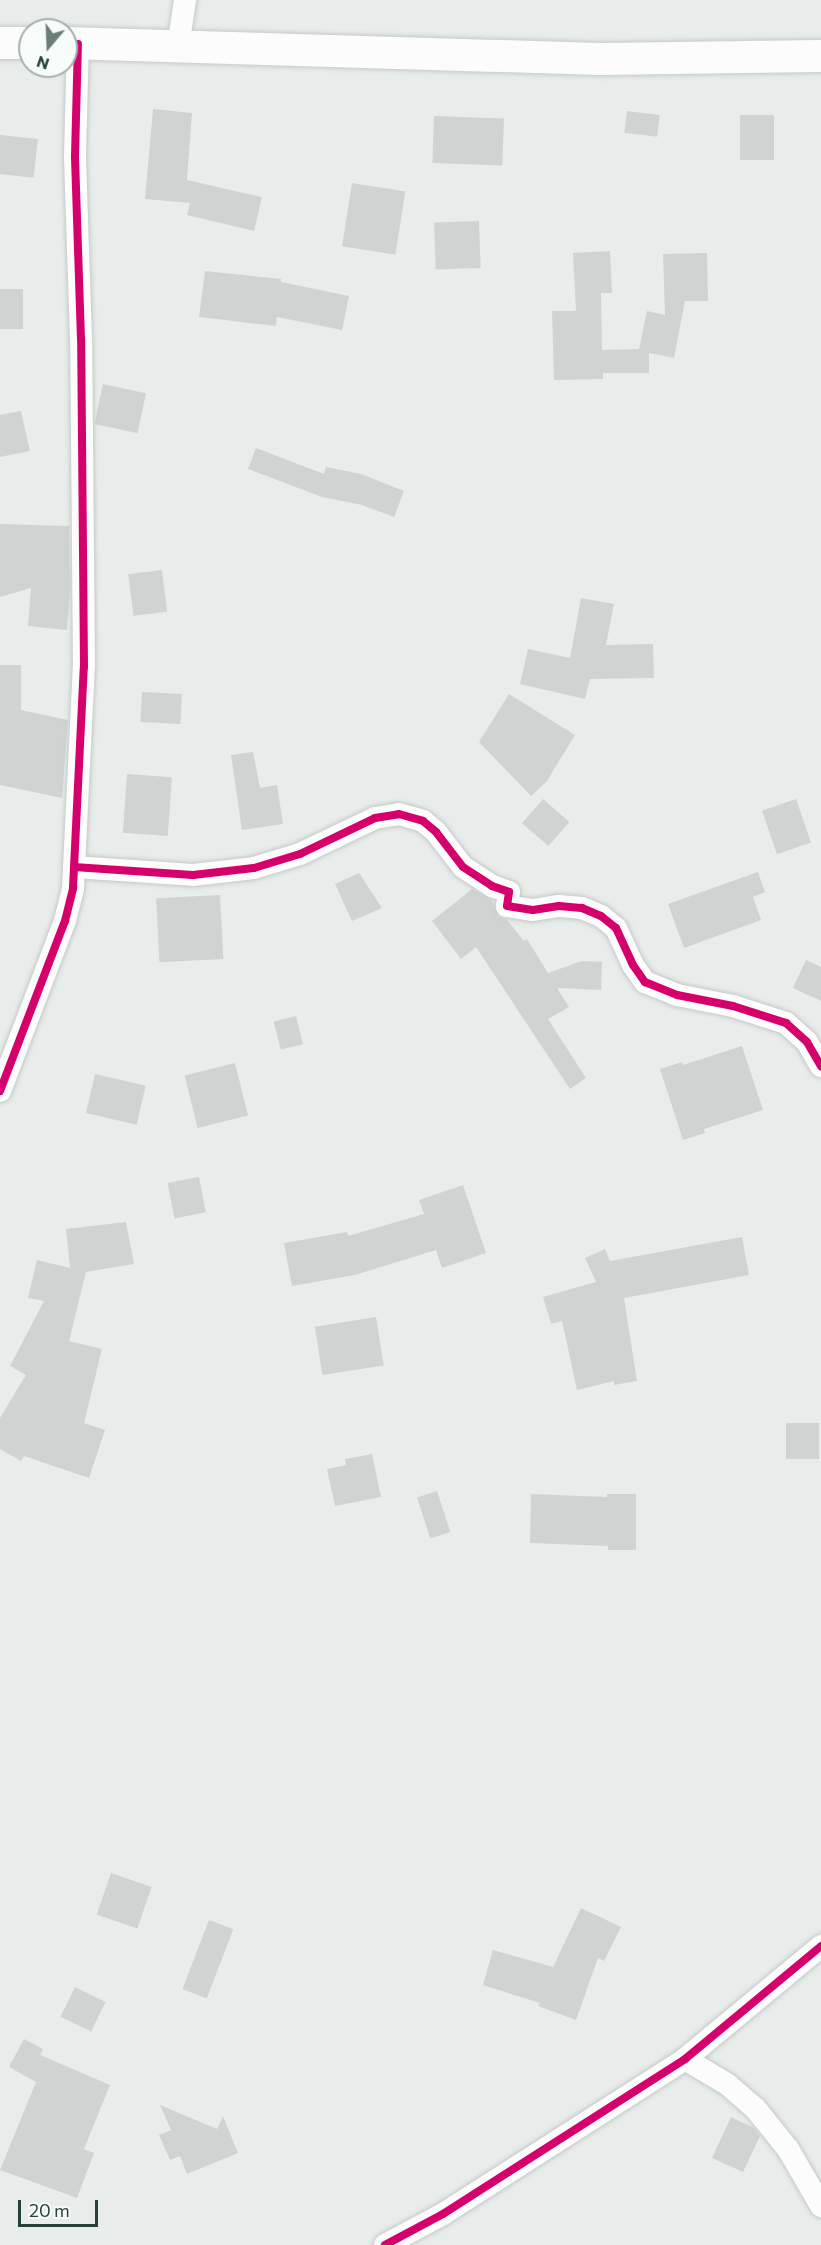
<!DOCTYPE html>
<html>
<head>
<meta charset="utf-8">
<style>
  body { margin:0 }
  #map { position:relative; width:821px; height:2245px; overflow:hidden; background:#e8edeb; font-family:Commissioner,sans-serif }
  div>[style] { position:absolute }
  .building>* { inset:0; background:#cfd4d2; transform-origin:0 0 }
  .roads { filter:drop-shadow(0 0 2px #c5cac8) drop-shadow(0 0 2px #c5cac8) }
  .street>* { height:22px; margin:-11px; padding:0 11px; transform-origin:11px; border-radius:11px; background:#fcfcfc }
  .secondary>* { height:32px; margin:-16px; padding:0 16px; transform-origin:16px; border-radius:16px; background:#fcfcfc }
  .cycleway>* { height:8px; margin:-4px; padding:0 4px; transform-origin:4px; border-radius:4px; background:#d6006c }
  span { translate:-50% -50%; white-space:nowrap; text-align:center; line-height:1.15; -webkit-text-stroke:4.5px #f7fbf9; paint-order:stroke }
  .north { position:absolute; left:18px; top:18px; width:60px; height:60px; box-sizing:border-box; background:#f7fbf9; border:2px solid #a3b1ad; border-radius:50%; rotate:199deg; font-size:16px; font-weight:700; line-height:24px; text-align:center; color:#24423a }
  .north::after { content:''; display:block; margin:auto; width:21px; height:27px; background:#697e78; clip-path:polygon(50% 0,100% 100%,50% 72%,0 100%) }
  .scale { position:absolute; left:18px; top:2200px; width:80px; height:27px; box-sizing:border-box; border:3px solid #24423a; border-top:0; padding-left:8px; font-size:18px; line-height:21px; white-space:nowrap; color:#24423a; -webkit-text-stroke:4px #f7fbf9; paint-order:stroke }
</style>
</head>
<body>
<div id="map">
  <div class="building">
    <i style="clip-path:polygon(153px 109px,192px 113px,187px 180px,262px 197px,254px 231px,187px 215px,190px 203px,145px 199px)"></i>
    <i style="left:627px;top:111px;width:33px;height:22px;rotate:7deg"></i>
    <i style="left:740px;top:115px;width:34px;height:45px"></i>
    <i style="left:434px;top:116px;width:70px;height:47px;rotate:2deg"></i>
    <i style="left:0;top:135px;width:38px;height:39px;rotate:6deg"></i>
    <i style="left:352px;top:183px;width:54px;height:64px;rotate:9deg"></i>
    <i style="left:479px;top:221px;width:47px;height:45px;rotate:88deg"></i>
    <i style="clip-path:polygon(610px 251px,612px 293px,601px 293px,602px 350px,639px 349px,647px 311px,665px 315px,663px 254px,707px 253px,708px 301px,685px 301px,674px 358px,649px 353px,649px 373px,603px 373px,603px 379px,554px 380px,552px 311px,576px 311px,573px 253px)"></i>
    <i style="clip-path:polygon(205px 271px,281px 279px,281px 282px,349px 296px,342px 330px,277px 317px,276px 326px,199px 317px)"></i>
    <i style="left:0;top:289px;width:23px;height:40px"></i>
    <i style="left:103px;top:384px;width:44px;height:41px;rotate:12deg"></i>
    <i style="clip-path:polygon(21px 411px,30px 451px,0 457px,0 415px)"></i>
    <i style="clip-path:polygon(256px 448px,324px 474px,326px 467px,361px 474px,404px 491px,394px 517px,362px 505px,322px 497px,248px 469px)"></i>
    <i style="clip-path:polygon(0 524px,69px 526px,70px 590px,67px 630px,28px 626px,31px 588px,0 597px)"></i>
    <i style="left:162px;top:570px;width:42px;height:34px;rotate:83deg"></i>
    <i style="clip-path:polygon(581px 598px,614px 604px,606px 645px,653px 644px,654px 678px,590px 679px,585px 699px,520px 684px,528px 649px,570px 658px)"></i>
    <i style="clip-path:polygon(0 665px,21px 665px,21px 710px,68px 720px,62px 798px,0 785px)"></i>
    <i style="left:142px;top:692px;width:40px;height:30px;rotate:3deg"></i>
    <i style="clip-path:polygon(509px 694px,575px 735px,547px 781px,531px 796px,479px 742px)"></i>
    <i style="clip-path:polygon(253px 752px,260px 788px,277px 785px,283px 824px,242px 830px,231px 755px)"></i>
    <i style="left:127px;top:774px;width:45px;height:59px;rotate:4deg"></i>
    <i style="left:543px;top:799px;width:35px;height:32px;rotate:41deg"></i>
    <i style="left:796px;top:799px;width:46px;height:36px;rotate:71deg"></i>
    <i style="clip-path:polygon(758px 872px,765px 892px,753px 897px,761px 920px,684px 948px,668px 904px)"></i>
    <i style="clip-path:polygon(359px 873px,382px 908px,352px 921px,335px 884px)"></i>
    <i style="clip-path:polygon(472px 889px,492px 900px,498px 916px,507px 920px,524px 941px,527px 939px,548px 973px,582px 961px,602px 962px,601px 990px,557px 988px,569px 1007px,548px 1019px,586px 1078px,570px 1089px,476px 947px,461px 959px,432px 921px)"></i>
    <i style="left:220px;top:895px;width:64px;height:64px;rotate:87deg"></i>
    <i style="clip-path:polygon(806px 960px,821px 967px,821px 1001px,793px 988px)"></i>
    <i style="left:296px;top:1016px;width:29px;height:23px;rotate:76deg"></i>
    <i style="clip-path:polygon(742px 1046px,763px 1110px,704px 1129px,705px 1133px,683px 1140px,660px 1069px,682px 1062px,683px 1065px)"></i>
    <i style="left:235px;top:1063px;width:54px;height:52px;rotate:76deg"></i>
    <i style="left:95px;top:1074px;width:52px;height:40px;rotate:13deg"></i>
    <i style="left:199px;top:1177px;width:36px;height:32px;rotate:79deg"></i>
    <i style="clip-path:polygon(463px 1185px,486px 1253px,442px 1268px,436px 1250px,355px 1275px,292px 1286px,284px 1243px,347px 1232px,348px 1236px,424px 1214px,419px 1200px)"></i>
    <i style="clip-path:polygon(126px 1222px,134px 1264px,86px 1272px,69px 1341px,102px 1349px,84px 1423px,105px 1430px,89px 1478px,24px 1456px,21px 1461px,0 1449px,0 1418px,26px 1375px,10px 1366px,44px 1301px,28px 1298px,37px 1260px,70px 1268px,66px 1229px)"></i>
    <i style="clip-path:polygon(742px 1237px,749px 1275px,624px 1298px,637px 1381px,614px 1385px,614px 1381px,577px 1390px,562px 1321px,551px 1324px,543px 1297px,596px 1282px,585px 1258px,605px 1249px,610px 1261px)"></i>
    <i style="left:376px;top:1317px;width:49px;height:62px;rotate:81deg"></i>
    <i style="left:786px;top:1423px;width:33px;height:36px"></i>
    <i style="clip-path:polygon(372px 1454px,381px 1497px,335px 1506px,327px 1469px,346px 1465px,345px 1459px)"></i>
    <i style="left:437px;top:1491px;width:43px;height:21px;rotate:72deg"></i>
    <i style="clip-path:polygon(531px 1494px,607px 1497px,607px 1494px,636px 1494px,636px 1550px,608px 1550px,608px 1546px,530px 1543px)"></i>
    <i style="left:111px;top:1873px;width:43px;height:44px;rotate:19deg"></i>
    <i style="clip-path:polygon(581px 1908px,621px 1927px,604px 1961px,598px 1958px,576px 2020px,538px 2006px,540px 2003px,483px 1985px,493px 1950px,553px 1967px)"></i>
    <i style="left:209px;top:1920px;width:26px;height:74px;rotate:21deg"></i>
    <i style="left:75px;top:1987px;width:34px;height:33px;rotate:26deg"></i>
    <i style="clip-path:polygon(24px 2039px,43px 2049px,40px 2055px,110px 2085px,84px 2149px,94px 2153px,77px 2198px,0 2170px,36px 2082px,9px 2067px)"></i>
    <i style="clip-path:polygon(160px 2105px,217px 2129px,223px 2116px,238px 2153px,187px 2174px,180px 2156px,170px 2160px,159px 2135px,171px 2130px)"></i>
    <i style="clip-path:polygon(731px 2117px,754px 2128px,760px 2136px,743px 2172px,712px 2158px)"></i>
  </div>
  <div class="roads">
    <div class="street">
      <i style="left:178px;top:47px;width:48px;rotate:-81.5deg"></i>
      <i style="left:74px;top:867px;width:119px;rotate:3.8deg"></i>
      <i style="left:193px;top:875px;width:61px;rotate:-6.5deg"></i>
      <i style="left:254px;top:868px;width:48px;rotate:-16.9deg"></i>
      <i style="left:300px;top:854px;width:83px;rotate:-25.6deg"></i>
      <i style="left:375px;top:818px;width:24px;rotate:-9deg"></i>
      <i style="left:399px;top:814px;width:25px;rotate:16deg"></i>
      <i style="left:423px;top:821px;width:17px;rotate:40deg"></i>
      <i style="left:436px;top:832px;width:44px;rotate:52.4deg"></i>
      <i style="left:463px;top:867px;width:35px;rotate:33deg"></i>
      <i style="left:492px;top:886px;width:18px;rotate:19deg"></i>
      <i style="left:509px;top:892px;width:14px;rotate:98deg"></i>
      <i style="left:507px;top:906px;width:26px;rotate:9deg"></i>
      <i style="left:533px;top:910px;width:26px;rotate:-9deg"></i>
      <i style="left:559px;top:906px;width:23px;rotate:5deg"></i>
      <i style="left:582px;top:908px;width:21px;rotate:23deg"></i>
      <i style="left:601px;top:916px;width:19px;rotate:39deg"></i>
      <i style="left:616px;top:928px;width:41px;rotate:65.3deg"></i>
      <i style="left:633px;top:965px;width:21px;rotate:55deg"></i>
      <i style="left:645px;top:982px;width:35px;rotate:22deg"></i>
      <i style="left:677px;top:995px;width:57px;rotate:11.1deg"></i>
      <i style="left:733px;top:1006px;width:56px;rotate:17.8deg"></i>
      <i style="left:786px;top:1023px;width:28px;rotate:42deg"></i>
      <i style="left:807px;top:1042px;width:28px;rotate:60deg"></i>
      <i style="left:0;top:1091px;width:182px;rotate:-69.1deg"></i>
      <i style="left:65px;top:921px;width:34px;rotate:-76deg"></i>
      <i style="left:73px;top:888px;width:221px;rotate:-87.2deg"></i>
      <i style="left:84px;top:667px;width:328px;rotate:-90.5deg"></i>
      <i style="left:81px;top:339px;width:183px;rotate:-91.9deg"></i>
      <i style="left:75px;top:156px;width:112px;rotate:-88.5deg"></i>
      <i style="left:685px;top:2059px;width:49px;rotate:30.8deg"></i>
      <i style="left:727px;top:2084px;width:37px;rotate:41deg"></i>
      <i style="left:755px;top:2108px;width:53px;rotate:51.2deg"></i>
      <i style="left:788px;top:2149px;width:66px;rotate:59.9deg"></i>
      <i style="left:385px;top:2245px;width:66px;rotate:-28.1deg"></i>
      <i style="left:443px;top:2214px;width:287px;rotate:-32.6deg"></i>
      <i style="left:685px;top:2059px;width:177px;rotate:-39.7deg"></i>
    </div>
    <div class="secondary">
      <i style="left:0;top:43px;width:30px"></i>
      <i style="left:66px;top:43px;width:534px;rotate:1.72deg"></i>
      <i style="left:600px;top:59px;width:221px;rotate:-0.8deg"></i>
    </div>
  </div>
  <div class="cycleway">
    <i style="left:74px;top:867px;width:119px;rotate:3.8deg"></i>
    <i style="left:193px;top:875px;width:61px;rotate:-6.5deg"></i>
    <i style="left:254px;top:868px;width:48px;rotate:-16.9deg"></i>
    <i style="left:300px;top:854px;width:83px;rotate:-25.6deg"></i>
    <i style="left:375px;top:818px;width:24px;rotate:-9deg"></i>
    <i style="left:399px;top:814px;width:25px;rotate:16deg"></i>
    <i style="left:423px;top:821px;width:17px;rotate:40deg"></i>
    <i style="left:436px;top:832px;width:44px;rotate:52.4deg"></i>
    <i style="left:463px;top:867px;width:35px;rotate:33deg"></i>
    <i style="left:492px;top:886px;width:18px;rotate:19deg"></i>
    <i style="left:509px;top:892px;width:14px;rotate:98deg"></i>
    <i style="left:507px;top:906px;width:26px;rotate:9deg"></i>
    <i style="left:533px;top:910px;width:26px;rotate:-9deg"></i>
    <i style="left:559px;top:906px;width:23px;rotate:5deg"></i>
    <i style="left:582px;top:908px;width:21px;rotate:23deg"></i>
    <i style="left:601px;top:916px;width:19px;rotate:39deg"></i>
    <i style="left:616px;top:928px;width:41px;rotate:65.3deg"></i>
    <i style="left:633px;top:965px;width:21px;rotate:55deg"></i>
    <i style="left:645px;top:982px;width:35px;rotate:22deg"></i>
    <i style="left:677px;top:995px;width:57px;rotate:11.1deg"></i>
    <i style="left:733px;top:1006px;width:56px;rotate:17.8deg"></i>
    <i style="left:786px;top:1023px;width:28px;rotate:42deg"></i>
    <i style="left:807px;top:1042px;width:28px;rotate:60deg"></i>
    <i style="left:0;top:1091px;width:182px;rotate:-69.1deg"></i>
    <i style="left:65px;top:921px;width:34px;rotate:-76deg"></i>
    <i style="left:73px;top:888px;width:221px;rotate:-87.2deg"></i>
    <i style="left:84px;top:667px;width:328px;rotate:-90.5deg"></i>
    <i style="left:81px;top:339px;width:183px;rotate:-91.9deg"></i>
    <i style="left:75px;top:156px;width:112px;rotate:-88.5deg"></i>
    <i style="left:385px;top:2245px;width:66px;rotate:-28.1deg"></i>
    <i style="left:443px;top:2214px;width:287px;rotate:-32.6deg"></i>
    <i style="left:685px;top:2059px;width:177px;rotate:-39.7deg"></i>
  </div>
  <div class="north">N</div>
  <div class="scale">20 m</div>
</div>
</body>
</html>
